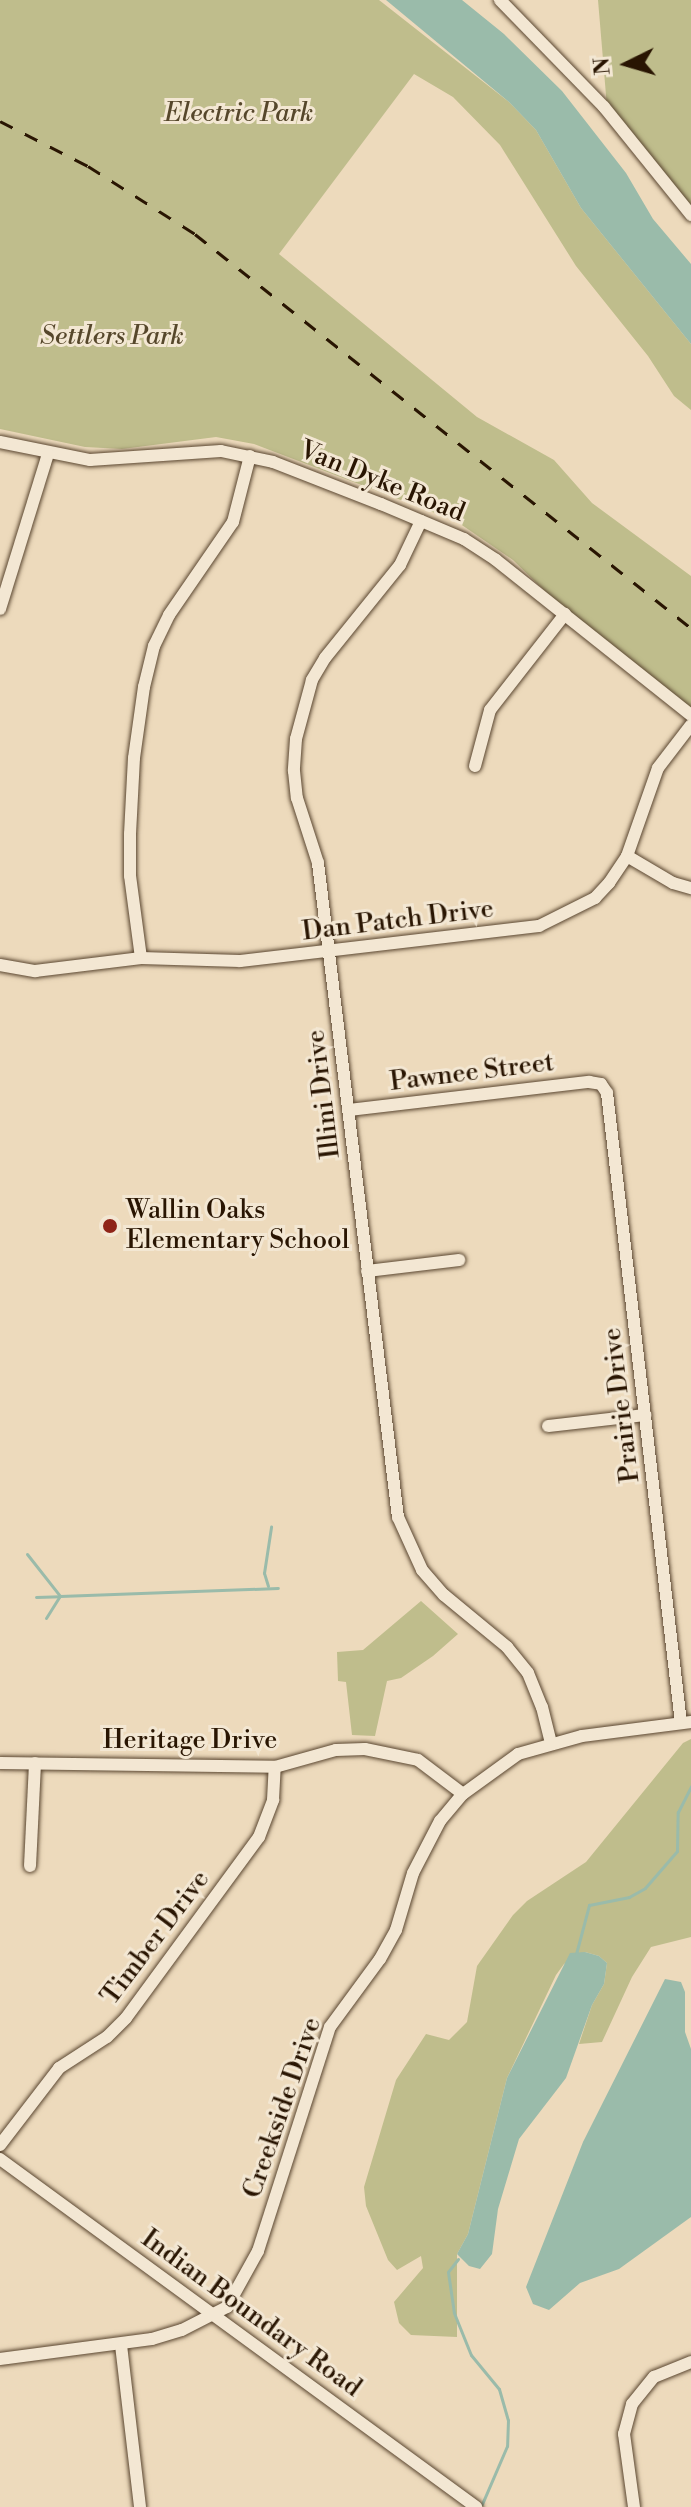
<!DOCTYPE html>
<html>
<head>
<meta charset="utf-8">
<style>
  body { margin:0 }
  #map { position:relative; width:691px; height:2507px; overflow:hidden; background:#eddabc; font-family:"Libre Bodoni",serif }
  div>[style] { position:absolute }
  .green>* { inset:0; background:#bfbd8c }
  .water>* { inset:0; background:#9abbaa }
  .stream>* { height:3px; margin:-1.5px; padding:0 1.5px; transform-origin:1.5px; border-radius:1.5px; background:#9abbaa }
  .roads { filter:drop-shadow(0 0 2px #5a4630) drop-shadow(0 0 2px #5a4630) }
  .minor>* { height:12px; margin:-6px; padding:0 6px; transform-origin:6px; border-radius:6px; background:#f3e7d3 }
  .rail>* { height:3px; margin-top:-1.5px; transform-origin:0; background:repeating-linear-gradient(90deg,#291502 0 14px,transparent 0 28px) }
  .dots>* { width:22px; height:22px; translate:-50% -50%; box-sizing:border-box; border:4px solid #f3e7d3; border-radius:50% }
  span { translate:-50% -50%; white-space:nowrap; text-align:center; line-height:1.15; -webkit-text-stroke:6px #f3e7d3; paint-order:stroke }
  .park-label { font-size:26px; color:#56472b; font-style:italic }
  .street-label { font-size:26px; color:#291502 }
  .poi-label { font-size:26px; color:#291502 }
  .left { translate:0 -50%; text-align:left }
  .north { position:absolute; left:587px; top:24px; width:80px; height:80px; -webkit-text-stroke:6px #f3e7d3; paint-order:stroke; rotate:265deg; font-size:22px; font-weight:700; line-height:32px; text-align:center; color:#291502 }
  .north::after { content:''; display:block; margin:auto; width:28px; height:36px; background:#291502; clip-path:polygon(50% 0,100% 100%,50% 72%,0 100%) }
</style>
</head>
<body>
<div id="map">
  <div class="green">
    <i style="clip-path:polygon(0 0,379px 0,509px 102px,536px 130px,581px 208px,691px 344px,691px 410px,674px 396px,648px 356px,576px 266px,500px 145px,453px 97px,414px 74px,279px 254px,477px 417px,554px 460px,592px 503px,691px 576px,691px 708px,550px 596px,513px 560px,456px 521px,254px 444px,216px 437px,122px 449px,85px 447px,0 429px)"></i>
    <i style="clip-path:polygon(598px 0,691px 0,691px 210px,607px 107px)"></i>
    <i style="clip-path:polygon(421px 1601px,458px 1634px,433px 1656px,401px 1678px,387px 1681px,375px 1736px,352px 1735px,346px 1682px,338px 1681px,337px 1652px,363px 1650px)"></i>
    <i style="clip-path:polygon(691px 1739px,691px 1937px,651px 1947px,632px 1977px,602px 2042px,579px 2044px,592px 2005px,604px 1984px,607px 1963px,599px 1956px,585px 1952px,564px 1964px,556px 1975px,507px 2078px,468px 2234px,457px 2254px,457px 2337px,411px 2335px,399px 2323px,394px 2302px,423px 2268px,421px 2256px,397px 2270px,388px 2260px,366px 2206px,364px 2187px,396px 2080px,426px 2034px,449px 2040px,467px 2022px,477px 1966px,513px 1915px,527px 1901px,586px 1862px,683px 1743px)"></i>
  </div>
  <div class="water">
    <i style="clip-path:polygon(386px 0,462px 0,504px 34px,562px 91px,626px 173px,653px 219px,691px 264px,691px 344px,581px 208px,536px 130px,509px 102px)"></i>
    <i style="clip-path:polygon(585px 1952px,599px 1956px,607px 1963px,604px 1984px,592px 2005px,566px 2078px,519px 2139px,498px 2209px,492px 2254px,480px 2269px,469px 2266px,457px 2254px,468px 2234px,507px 2078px,570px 1953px)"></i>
    <i style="clip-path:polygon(665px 1979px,681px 1982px,685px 1992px,685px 2032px,691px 2049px,691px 2217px,619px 2269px,580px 2283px,549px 2310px,533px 2304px,526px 2287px,583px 2142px)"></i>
  </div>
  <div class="stream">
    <i style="left:27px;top:1554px;width:53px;rotate:51.8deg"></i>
    <i style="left:60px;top:1596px;width:218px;rotate:-2.1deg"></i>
    <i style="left:268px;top:1586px;width:14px;rotate:-107deg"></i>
    <i style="left:264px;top:1573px;width:47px;rotate:-81.3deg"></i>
    <i style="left:36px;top:1597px;width:24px;rotate:-2deg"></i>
    <i style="left:46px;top:1618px;width:26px;rotate:-58deg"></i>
    <i style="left:576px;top:1954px;width:51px;rotate:-75.1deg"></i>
    <i style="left:589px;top:1905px;width:41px;rotate:-11.3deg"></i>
    <i style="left:629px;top:1897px;width:18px;rotate:-29deg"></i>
    <i style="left:645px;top:1888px;width:49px;rotate:-49.1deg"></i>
    <i style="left:677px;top:1851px;width:39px;rotate:-89deg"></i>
    <i style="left:678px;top:1812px;width:29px;rotate:-63deg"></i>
    <i style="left:458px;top:2259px;width:16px;rotate:128deg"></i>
    <i style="left:448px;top:2272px;width:41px;rotate:81.7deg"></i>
    <i style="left:454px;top:2313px;width:45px;rotate:68deg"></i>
    <i style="left:471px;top:2355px;width:44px;rotate:50.5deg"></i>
    <i style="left:499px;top:2389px;width:32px;rotate:74deg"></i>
    <i style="left:508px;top:2420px;width:26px;rotate:92deg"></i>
    <i style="left:507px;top:2446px;width:63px;rotate:113.3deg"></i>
  </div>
  <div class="roads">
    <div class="minor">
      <i style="left:500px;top:0;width:149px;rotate:45.8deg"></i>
      <i style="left:604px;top:107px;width:139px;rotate:51.1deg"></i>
      <i style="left:0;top:442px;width:92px;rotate:11.3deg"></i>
      <i style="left:90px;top:460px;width:131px;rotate:-3.9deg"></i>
      <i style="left:221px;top:451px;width:53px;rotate:11.9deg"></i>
      <i style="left:273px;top:462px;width:116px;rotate:21.3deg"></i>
      <i style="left:381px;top:504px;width:90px;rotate:22.9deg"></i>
      <i style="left:464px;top:539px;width:38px;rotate:33deg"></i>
      <i style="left:496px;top:560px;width:249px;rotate:38.5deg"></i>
      <i style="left:421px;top:521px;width:49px;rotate:115.5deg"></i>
      <i style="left:400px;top:565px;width:119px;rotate:128.9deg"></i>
      <i style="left:325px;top:658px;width:26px;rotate:121deg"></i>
      <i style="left:312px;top:680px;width:61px;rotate:105.2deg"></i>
      <i style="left:296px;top:739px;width:32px;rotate:94deg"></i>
      <i style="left:294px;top:771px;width:27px;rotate:84deg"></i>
      <i style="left:297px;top:798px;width:68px;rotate:72.1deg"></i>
      <i style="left:318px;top:863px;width:659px;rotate:83.03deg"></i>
      <i style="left:398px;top:1517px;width:58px;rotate:65.6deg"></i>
      <i style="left:422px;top:1570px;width:33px;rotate:49deg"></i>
      <i style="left:444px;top:1595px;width:82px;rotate:39.5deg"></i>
      <i style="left:507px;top:1647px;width:33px;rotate:51deg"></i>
      <i style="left:528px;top:1673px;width:37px;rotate:68deg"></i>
      <i style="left:542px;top:1707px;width:36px;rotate:76deg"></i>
      <i style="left:0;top:609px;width:162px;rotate:-72.8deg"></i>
      <i style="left:475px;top:766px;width:58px;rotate:-75deg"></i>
      <i style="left:490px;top:710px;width:122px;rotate:-52deg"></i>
      <i style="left:627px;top:856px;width:53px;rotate:30.4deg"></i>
      <i style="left:673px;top:883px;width:19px;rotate:16deg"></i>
      <i style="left:141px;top:958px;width:83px;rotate:-97.6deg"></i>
      <i style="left:130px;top:876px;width:42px;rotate:-90deg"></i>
      <i style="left:130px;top:834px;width:76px;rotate:-87deg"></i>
      <i style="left:134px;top:758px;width:72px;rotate:-82deg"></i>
      <i style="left:144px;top:687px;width:42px;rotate:-76.3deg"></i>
      <i style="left:154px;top:646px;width:34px;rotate:-64deg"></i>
      <i style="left:169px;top:615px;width:113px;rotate:-55.5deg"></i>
      <i style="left:233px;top:522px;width:68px;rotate:-75.6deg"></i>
      <i style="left:0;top:965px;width:36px;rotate:10deg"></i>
      <i style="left:35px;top:971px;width:107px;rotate:-7deg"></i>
      <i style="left:141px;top:958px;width:99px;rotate:1.7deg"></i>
      <i style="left:240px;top:961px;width:301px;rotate:-6.7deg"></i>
      <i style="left:539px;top:926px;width:63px;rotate:-26.6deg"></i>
      <i style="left:595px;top:898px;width:21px;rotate:-47deg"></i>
      <i style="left:609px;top:883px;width:32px;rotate:-56deg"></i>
      <i style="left:627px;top:856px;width:93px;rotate:-70.6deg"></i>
      <i style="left:658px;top:768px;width:54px;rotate:-52.5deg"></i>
      <i style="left:349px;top:1110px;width:242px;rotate:-6.7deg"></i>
      <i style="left:589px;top:1082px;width:12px;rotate:9deg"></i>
      <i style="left:601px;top:1084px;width:11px;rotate:56deg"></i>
      <i style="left:607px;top:1093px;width:634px;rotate:83.3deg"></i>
      <i style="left:367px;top:1271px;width:93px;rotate:-6.8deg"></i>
      <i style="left:548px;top:1426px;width:98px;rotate:-6.5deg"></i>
      <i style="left:0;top:1763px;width:275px;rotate:0.8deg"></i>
      <i style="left:275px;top:1767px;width:63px;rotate:-15.6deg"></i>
      <i style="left:336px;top:1750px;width:29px;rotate:-2deg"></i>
      <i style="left:365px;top:1749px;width:54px;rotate:11.7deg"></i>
      <i style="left:418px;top:1760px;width:56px;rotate:37.1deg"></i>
      <i style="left:30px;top:1866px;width:103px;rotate:-87.2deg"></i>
      <i style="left:0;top:2145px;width:97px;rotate:-52.5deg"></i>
      <i style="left:59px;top:2068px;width:57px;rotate:-32.9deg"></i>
      <i style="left:107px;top:2037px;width:27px;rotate:-45deg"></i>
      <i style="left:126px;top:2018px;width:225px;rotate:-53.7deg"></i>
      <i style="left:259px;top:1837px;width:40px;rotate:-69deg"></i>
      <i style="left:273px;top:1800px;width:33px;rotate:-87deg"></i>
      <i style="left:0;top:2159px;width:590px;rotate:36.17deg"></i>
      <i style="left:121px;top:2345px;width:163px;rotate:83.3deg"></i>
      <i style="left:0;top:2359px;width:153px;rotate:-7.5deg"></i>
      <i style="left:152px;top:2339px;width:31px;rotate:-17deg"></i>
      <i style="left:182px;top:2330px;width:51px;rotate:-27.1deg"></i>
      <i style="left:227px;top:2307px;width:64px;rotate:-61deg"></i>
      <i style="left:258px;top:2251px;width:235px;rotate:-72.2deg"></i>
      <i style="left:330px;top:2027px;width:84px;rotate:-53.7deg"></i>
      <i style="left:380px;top:1959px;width:33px;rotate:-61deg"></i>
      <i style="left:396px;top:1930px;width:59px;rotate:-73.4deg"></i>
      <i style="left:413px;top:1873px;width:59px;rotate:-62.6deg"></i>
      <i style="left:440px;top:1821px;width:35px;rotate:-50deg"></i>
      <i style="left:463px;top:1794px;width:68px;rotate:-36deg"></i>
      <i style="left:518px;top:1754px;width:66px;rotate:-15.7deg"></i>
      <i style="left:582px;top:1736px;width:110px;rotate:-7.3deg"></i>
      <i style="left:634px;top:2507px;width:74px;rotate:-97.8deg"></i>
      <i style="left:624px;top:2434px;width:31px;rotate:-75deg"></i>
      <i style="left:632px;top:2404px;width:35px;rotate:-51deg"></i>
      <i style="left:654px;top:2377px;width:40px;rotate:-22deg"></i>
    </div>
  </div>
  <div class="rail">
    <i style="left:0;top:121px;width:99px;rotate:27.1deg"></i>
    <i style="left:88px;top:166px;width:127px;rotate:32.4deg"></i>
    <i style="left:195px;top:234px;width:633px;rotate:38.46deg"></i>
  </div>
  <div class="dots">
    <i style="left:110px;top:1226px;background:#8f2418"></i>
  </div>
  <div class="park-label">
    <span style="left:239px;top:114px">Electric Park</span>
    <span style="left:112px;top:337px">Settlers Park</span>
  </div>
  <div class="street-label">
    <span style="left:382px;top:482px;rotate:22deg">Van Dyke Road</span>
    <span style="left:398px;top:921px;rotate:-7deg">Dan Patch Drive</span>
    <span style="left:472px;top:1073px;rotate:-7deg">Pawnee Street</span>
    <span style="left:324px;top:1094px;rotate:-97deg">Illini Drive</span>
    <span style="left:622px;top:1405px;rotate:-97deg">Prairie Drive</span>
    <span style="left:190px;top:1741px">Heritage Drive</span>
    <span style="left:156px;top:1938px;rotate:-53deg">Timber Drive</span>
    <span style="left:283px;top:2108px;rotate:-71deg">Creekside Drive</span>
    <span style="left:251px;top:2314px;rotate:36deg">Indian Boundary Road</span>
  </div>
  <div class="poi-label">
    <span class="left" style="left:126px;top:1226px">Wallin Oaks<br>Elementary School</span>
  </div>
  <div class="north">N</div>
</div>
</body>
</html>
